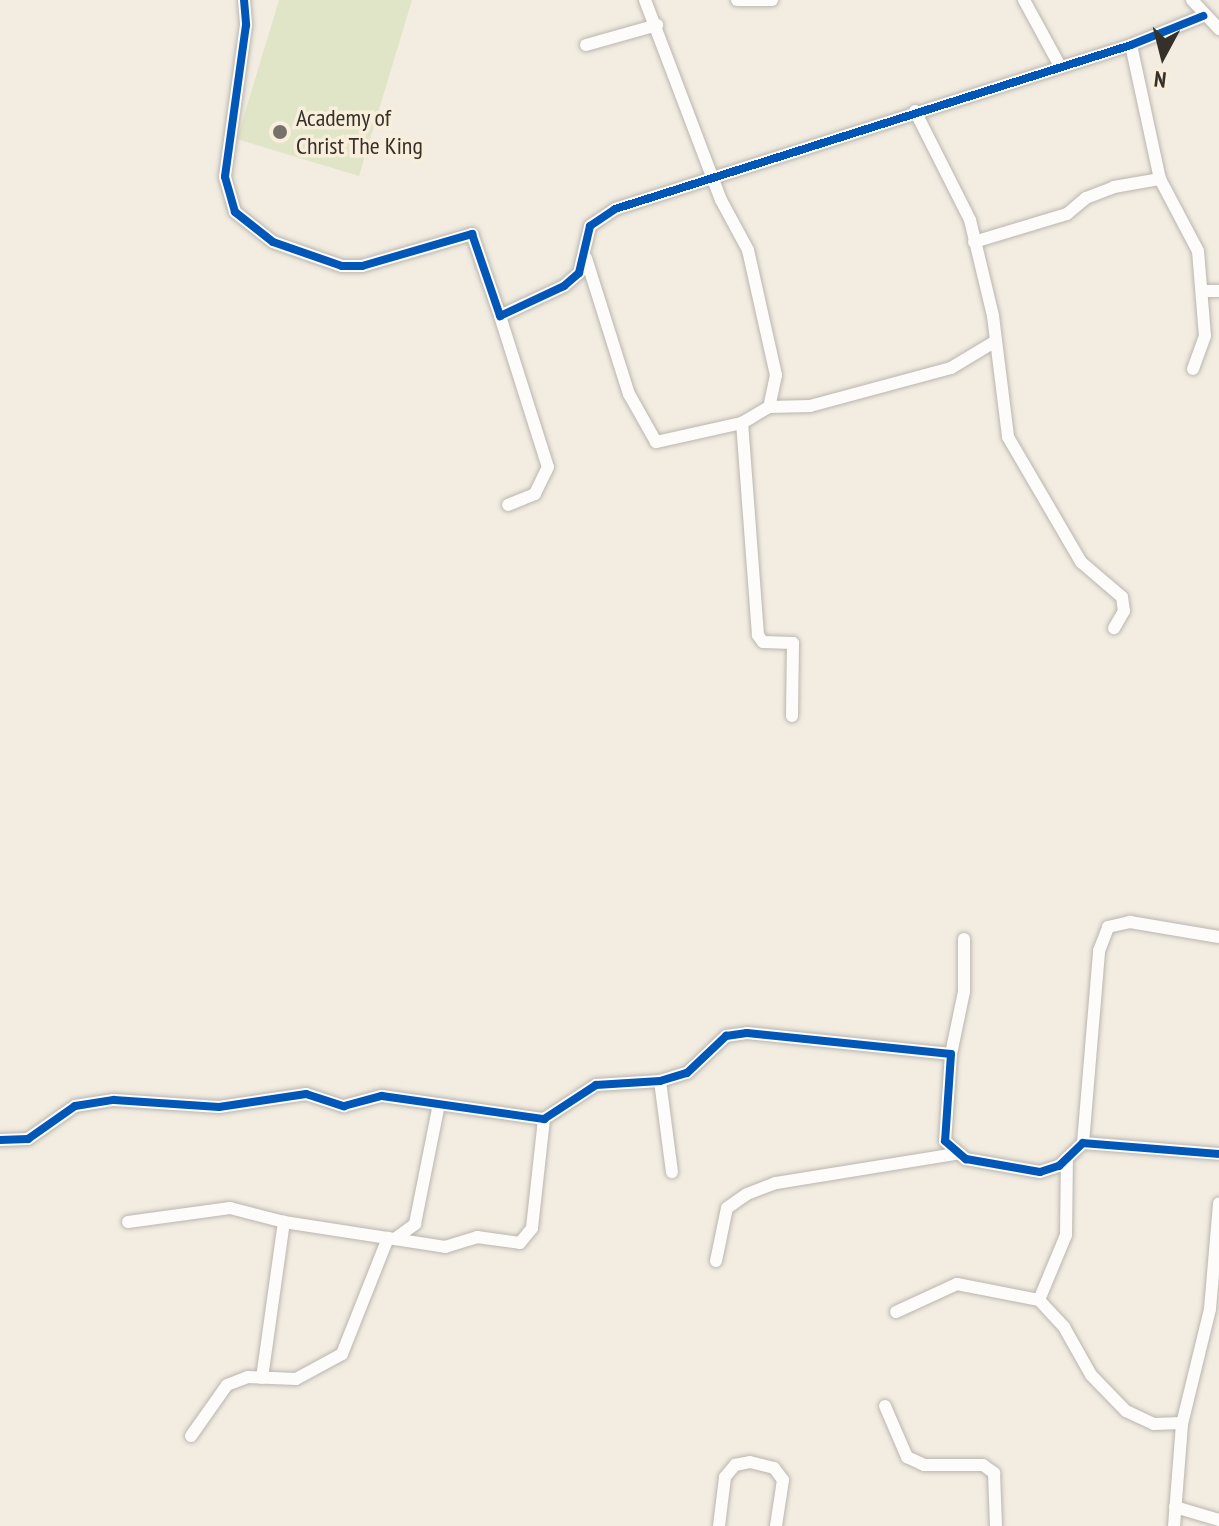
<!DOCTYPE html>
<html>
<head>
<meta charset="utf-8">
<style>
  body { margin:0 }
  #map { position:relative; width:1219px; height:1526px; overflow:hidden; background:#f2ece1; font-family:"PT Sans Narrow",sans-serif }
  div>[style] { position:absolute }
  .green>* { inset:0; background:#e1e5c7 }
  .roads { filter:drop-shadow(0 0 2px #bab6ae) drop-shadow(0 0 2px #bab6ae) }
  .street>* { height:12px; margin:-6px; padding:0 6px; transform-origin:6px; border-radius:6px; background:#fdfcfa }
  .cycleway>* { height:8px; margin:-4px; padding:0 4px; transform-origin:4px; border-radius:4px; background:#0057b8 }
  .dots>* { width:22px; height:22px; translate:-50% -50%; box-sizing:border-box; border:4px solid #f8eedb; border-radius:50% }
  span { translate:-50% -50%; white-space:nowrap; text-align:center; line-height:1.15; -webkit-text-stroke:7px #f8eedb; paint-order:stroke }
  .poi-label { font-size:24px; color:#353129 }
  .left { translate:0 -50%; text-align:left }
  .north { position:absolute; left:1123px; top:16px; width:80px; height:80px; -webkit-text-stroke:6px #f8eedb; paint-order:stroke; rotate:187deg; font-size:22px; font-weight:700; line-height:32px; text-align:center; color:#353129 }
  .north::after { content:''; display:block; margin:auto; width:28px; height:36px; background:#353129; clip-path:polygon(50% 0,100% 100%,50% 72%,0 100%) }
</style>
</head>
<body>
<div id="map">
  <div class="green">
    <i style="clip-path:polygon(279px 0,412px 0,359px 176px,237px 139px)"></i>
  </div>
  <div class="roads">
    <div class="street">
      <i style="left:244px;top:0;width:25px;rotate:85deg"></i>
      <i style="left:246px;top:25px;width:153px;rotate:97.9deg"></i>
      <i style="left:225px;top:177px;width:36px;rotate:74deg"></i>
      <i style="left:235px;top:212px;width:48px;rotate:38.3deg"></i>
      <i style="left:273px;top:242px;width:73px;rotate:19.2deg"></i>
      <i style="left:342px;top:266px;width:20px"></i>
      <i style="left:362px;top:266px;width:115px;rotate:-16.2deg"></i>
      <i style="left:472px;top:234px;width:87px;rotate:71.1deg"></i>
      <i style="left:500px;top:316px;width:71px;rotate:-25.1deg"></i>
      <i style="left:564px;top:286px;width:20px;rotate:-41deg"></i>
      <i style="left:579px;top:273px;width:48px;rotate:-76.8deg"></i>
      <i style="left:590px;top:226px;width:30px;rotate:-34deg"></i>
      <i style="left:615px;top:209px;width:541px;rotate:-17.63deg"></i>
      <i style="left:1131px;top:45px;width:78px;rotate:-21.9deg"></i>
      <i style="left:645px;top:0;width:214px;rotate:69.2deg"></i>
      <i style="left:721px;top:200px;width:57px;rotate:61.6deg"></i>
      <i style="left:748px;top:250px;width:128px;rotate:77.4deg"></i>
      <i style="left:776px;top:375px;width:33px;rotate:102deg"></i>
      <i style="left:737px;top:0;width:35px"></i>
      <i style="left:1024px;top:0;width:75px;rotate:61.4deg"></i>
      <i style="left:1192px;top:0;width:40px;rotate:47deg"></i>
      <i style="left:586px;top:45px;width:74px;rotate:-15.7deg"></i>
      <i style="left:1131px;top:45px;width:137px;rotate:77.8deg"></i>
      <i style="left:1160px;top:179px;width:81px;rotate:62.2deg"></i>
      <i style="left:1198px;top:251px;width:85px;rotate:85.3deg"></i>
      <i style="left:1205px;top:336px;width:35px;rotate:110deg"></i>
      <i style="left:915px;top:111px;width:122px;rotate:63.2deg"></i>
      <i style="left:970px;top:220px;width:99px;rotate:76.5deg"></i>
      <i style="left:993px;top:316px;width:122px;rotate:82.9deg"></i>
      <i style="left:1008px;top:437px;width:145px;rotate:59.7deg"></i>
      <i style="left:1081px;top:562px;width:54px;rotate:40.5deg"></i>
      <i style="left:1122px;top:597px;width:14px;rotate:82deg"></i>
      <i style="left:1124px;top:611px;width:20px;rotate:120deg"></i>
      <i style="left:974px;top:242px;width:97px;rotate:-16.8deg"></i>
      <i style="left:1067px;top:214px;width:25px;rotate:-40deg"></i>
      <i style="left:1086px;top:198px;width:30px;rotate:-21deg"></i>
      <i style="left:1114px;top:187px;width:47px;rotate:-9.9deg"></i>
      <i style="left:586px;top:258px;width:143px;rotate:72.5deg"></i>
      <i style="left:629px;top:394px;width:55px;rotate:60.6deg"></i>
      <i style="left:656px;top:442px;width:88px;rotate:-12.5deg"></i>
      <i style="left:1202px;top:291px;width:17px"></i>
      <i style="left:500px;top:316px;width:158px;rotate:72.4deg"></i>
      <i style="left:548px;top:467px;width:30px;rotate:116deg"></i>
      <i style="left:535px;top:494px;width:29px;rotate:158deg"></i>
      <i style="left:792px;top:716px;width:73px;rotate:-89.2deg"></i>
      <i style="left:793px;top:643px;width:30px;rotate:-178deg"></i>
      <i style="left:763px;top:642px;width:9px;rotate:-126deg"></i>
      <i style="left:758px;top:635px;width:213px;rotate:-94.3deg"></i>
      <i style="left:742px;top:423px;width:31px;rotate:-31deg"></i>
      <i style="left:769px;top:407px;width:41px;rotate:-1.4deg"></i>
      <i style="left:810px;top:406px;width:146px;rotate:-15.1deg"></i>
      <i style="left:951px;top:368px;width:52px;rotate:-31deg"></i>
      <i style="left:951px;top:1054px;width:63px;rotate:-78.2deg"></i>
      <i style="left:964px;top:992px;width:53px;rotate:-90deg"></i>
      <i style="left:660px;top:1081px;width:92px;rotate:82.5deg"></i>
      <i style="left:0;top:1140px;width:28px;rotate:-2deg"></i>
      <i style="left:28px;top:1139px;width:57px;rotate:-35.1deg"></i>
      <i style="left:75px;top:1106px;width:39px;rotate:-9deg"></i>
      <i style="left:114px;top:1100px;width:105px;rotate:3.8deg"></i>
      <i style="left:219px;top:1107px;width:88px;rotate:-8.5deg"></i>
      <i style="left:306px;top:1094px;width:40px;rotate:18deg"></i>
      <i style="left:344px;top:1106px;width:39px;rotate:-15deg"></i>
      <i style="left:382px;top:1096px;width:164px;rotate:8.1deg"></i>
      <i style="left:544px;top:1119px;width:62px;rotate:-33.2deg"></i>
      <i style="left:596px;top:1085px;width:64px;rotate:-3.6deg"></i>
      <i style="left:660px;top:1081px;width:28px;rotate:-17deg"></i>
      <i style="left:687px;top:1073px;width:54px;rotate:-43.5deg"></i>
      <i style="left:726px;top:1036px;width:21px;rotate:-8deg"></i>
      <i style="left:747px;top:1033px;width:205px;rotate:5.9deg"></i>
      <i style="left:951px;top:1054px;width:87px;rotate:93.9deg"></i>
      <i style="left:945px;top:1141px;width:28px;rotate:41deg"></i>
      <i style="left:966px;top:1159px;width:75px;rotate:10deg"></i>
      <i style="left:1040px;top:1172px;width:20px;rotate:-18deg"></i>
      <i style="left:1059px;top:1166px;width:33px;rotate:-44deg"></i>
      <i style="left:1083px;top:1143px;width:136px;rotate:4.6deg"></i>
      <i style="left:1083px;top:1143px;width:193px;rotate:-85.2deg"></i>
      <i style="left:1099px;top:951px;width:26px;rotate:-69deg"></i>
      <i style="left:1108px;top:927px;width:23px;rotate:-13deg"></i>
      <i style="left:1130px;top:922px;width:90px;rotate:9.6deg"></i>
      <i style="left:128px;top:1222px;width:103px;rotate:-7.8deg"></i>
      <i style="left:230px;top:1208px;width:56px;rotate:14.5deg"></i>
      <i style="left:284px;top:1222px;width:163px;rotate:8.8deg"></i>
      <i style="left:445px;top:1247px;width:34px;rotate:-17deg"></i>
      <i style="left:477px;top:1237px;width:43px;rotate:7.9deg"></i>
      <i style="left:520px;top:1243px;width:19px;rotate:-51deg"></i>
      <i style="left:532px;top:1228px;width:110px;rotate:-83.7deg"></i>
      <i style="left:396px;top:1238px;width:24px;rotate:-36deg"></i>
      <i style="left:415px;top:1224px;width:122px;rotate:-78.7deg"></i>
      <i style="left:716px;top:1261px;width:54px;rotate:-78.3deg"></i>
      <i style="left:727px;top:1208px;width:24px;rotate:-35deg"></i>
      <i style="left:747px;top:1194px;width:31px;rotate:-21deg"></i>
      <i style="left:776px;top:1183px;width:181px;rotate:-9.2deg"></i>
      <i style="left:1039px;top:1300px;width:70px;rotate:-67.4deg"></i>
      <i style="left:1066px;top:1235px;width:77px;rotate:-89.3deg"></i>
      <i style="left:896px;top:1312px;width:67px;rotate:-24.7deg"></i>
      <i style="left:957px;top:1284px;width:84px;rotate:11deg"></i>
      <i style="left:1039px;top:1300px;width:37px;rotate:47deg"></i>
      <i style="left:1064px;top:1327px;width:55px;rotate:60.6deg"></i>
      <i style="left:1091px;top:1375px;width:50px;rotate:45.8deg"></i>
      <i style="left:1126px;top:1411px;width:31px;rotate:25deg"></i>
      <i style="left:1154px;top:1424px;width:28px;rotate:-2deg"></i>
      <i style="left:262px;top:1378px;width:158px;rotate:-82deg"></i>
      <i style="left:885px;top:1406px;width:56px;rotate:66.7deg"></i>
      <i style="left:907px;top:1457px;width:19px;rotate:25deg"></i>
      <i style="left:924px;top:1465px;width:59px"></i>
      <i style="left:983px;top:1465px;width:14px;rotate:36deg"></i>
      <i style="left:994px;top:1473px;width:53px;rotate:87.8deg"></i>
      <i style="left:191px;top:1436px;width:62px;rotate:-54.8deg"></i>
      <i style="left:227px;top:1385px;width:22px;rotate:-21deg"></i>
      <i style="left:248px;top:1377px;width:48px;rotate:2.4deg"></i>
      <i style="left:296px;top:1379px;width:52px;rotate:-28.5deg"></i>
      <i style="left:342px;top:1354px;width:125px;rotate:-68.4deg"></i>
      <i style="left:1175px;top:1507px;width:46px;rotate:16.5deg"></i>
      <i style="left:719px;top:1526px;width:49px;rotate:-83deg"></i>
      <i style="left:725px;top:1477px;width:16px;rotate:-50deg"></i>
      <i style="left:735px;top:1465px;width:15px;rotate:-11deg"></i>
      <i style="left:750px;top:1462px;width:25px;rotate:14deg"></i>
      <i style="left:774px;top:1468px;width:15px;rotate:53deg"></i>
      <i style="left:783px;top:1480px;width:47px;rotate:98.7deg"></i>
      <i style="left:1174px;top:1526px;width:102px;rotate:-85.5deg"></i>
      <i style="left:1182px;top:1424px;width:118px;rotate:-76.3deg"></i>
      <i style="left:1210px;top:1309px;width:106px;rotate:-85.1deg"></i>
    </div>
  </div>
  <div class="cycleway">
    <i style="left:244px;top:0;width:25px;rotate:85deg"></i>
    <i style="left:246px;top:25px;width:153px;rotate:97.9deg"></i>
    <i style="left:225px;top:177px;width:36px;rotate:74deg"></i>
    <i style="left:235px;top:212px;width:48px;rotate:38.3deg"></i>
    <i style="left:273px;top:242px;width:73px;rotate:19.2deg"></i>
    <i style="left:342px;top:266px;width:20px"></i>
    <i style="left:362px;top:266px;width:115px;rotate:-16.2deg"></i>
    <i style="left:472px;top:234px;width:87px;rotate:71.1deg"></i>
    <i style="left:500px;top:316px;width:71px;rotate:-25.1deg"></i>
    <i style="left:564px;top:286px;width:20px;rotate:-41deg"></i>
    <i style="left:579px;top:273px;width:48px;rotate:-76.8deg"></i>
    <i style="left:590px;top:226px;width:30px;rotate:-34deg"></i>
    <i style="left:615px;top:209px;width:541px;rotate:-17.63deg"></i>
    <i style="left:1131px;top:45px;width:78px;rotate:-21.9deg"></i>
    <i style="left:0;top:1140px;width:28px;rotate:-2deg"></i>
    <i style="left:28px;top:1139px;width:57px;rotate:-35.1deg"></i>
    <i style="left:75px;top:1106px;width:39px;rotate:-9deg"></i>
    <i style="left:114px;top:1100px;width:105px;rotate:3.8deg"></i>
    <i style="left:219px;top:1107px;width:88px;rotate:-8.5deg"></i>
    <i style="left:306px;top:1094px;width:40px;rotate:18deg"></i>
    <i style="left:344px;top:1106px;width:39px;rotate:-15deg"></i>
    <i style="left:382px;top:1096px;width:164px;rotate:8.1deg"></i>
    <i style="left:544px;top:1119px;width:62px;rotate:-33.2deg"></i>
    <i style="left:596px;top:1085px;width:64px;rotate:-3.6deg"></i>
    <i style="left:660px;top:1081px;width:28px;rotate:-17deg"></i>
    <i style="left:687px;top:1073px;width:54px;rotate:-43.5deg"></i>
    <i style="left:726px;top:1036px;width:21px;rotate:-8deg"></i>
    <i style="left:747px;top:1033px;width:205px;rotate:5.9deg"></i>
    <i style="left:951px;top:1054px;width:87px;rotate:93.9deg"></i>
    <i style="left:945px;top:1141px;width:28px;rotate:41deg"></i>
    <i style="left:966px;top:1159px;width:75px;rotate:10deg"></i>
    <i style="left:1040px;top:1172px;width:20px;rotate:-18deg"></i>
    <i style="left:1059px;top:1166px;width:33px;rotate:-44deg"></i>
    <i style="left:1083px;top:1143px;width:136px;rotate:4.6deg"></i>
  </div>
  <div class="dots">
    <i style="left:280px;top:132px;background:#777269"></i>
  </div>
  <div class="poi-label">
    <span class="left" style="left:296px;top:132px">Academy of<br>Christ The King</span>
  </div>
  <div class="north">N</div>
</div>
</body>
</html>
